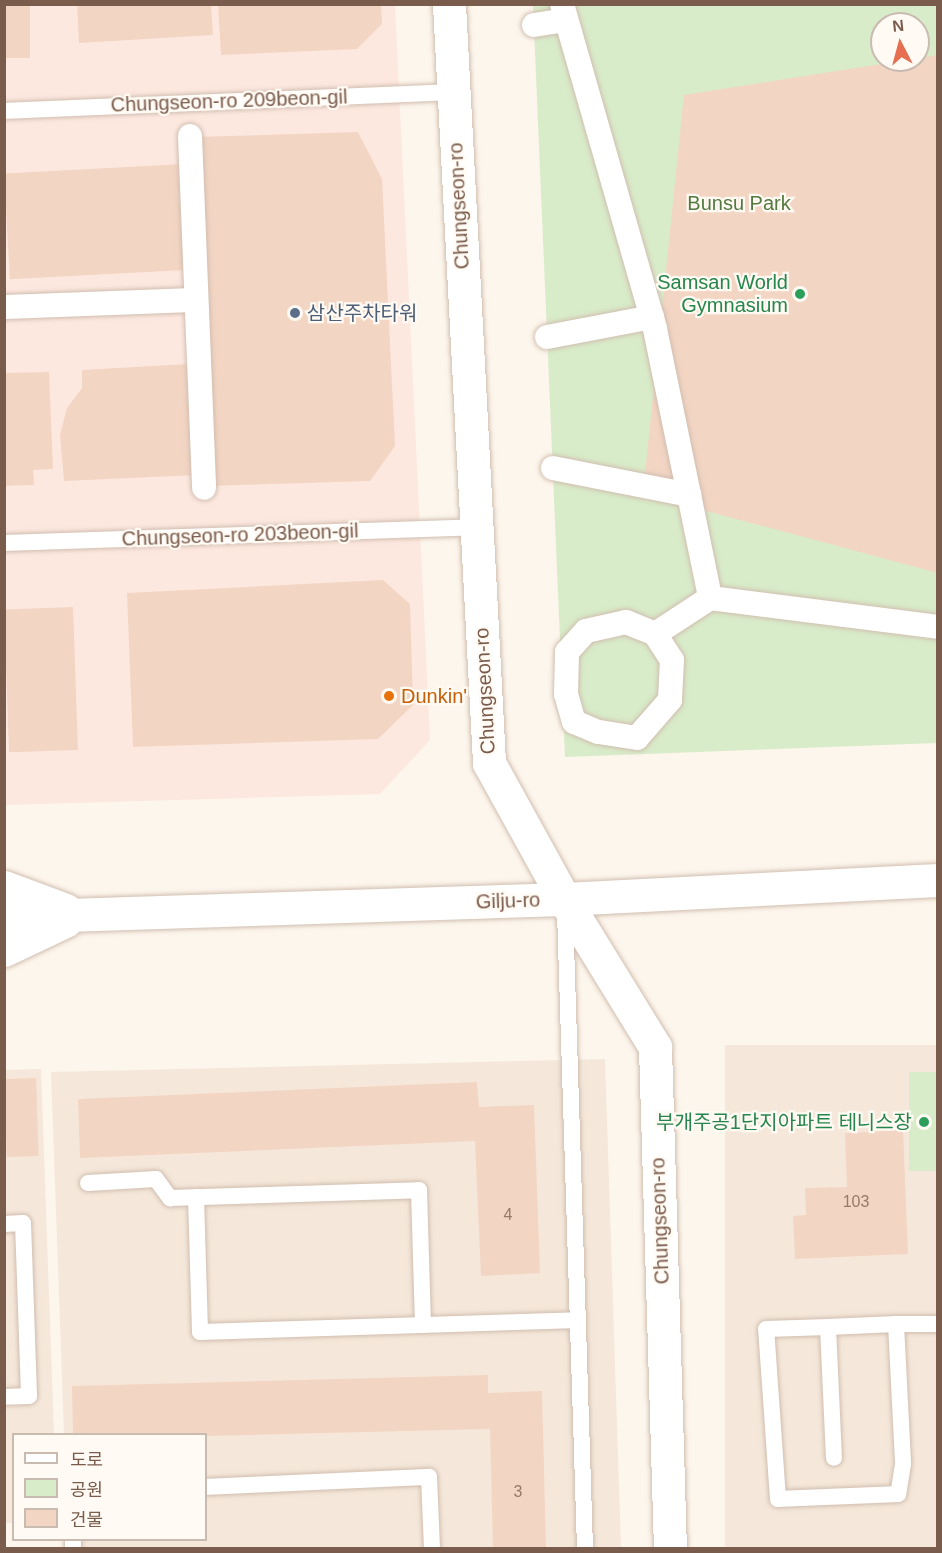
<!DOCTYPE html>
<html>
<head>
<meta charset="utf-8">
<style>
  body { margin:0 }
  #map { position:relative; width:942px; height:1553px; overflow:hidden; background:#fdf6ec; font-family:Helvetica,"Noto Sans KR",sans-serif }
  div>[style] { position:absolute }
  .residential>* { inset:0; background:#f5e8da; transform-origin:0 0 }
  .commercial>* { inset:0; background:#fde8e0 }
  .green>* { inset:0; background:#d8ecc9; transform-origin:0 0 }
  .building>* { inset:0; background:#f3d5c3; transform-origin:0 0 }
  .roads { filter:drop-shadow(0 0 2px #d1beb0) drop-shadow(0 0 2px #d1beb0) }
  .service>* { height:16px; margin:-8px; padding:0 8px; transform-origin:8px; border-radius:8px; background:#fff }
  .pedestrian>* { height:24px; margin:-12px; padding:0 12px; transform-origin:12px; border-radius:12px; background:#fff }
  .tertiary>* { height:33px; margin:-16.5px; padding:0 16.5px; transform-origin:16.5px; border-radius:16.5px; background:#fff }
  .secondary>* { height:33px; margin:-16.5px; padding:0 16.5px; transform-origin:16.5px; border-radius:16.5px; background:#fff }
  .dots>* { width:16px; height:16px; translate:-50% -50%; box-sizing:border-box; border:3px solid #fffaf3; border-radius:50% }
  span { translate:-50% -50%; white-space:nowrap; text-align:center; line-height:1.15; -webkit-text-stroke:4.5px #fffaf3; paint-order:stroke }
  .number-label { font-size:16px; color:#987a6a }
  .number-label span { -webkit-text-stroke-width:0 }
  .street-label { font-size:20px; color:#7a5c4d }
  .park-label { font-size:20px; color:#537a41 }
  .leisure-label { font-size:20px; color:#27864d }
  .right { translate:-100% -50%; text-align:right }
  .service-label { font-size:20px; color:#4e5e75 }
  .left { translate:0 -50%; text-align:left }
  .food-label { font-size:20px; color:#c56008 }
  .frame { position:absolute; inset:0; border:6px solid #7a5c4d; pointer-events:none }
  .legend { position:absolute; left:12px; top:1433px; width:195px; height:108px; box-sizing:border-box; background:#fffaf3; border:2px solid #cabbb1; margin:0; padding:8px 10px; list-style:none; font-size:18px; color:#7a5c4d }
  .legend li { display:flex; align-items:center; gap:12px; height:30px }
  .legend b { width:30px; border:2px solid #cabbb1 }
  .north { position:absolute; left:870px; top:12px; width:60px; height:60px; box-sizing:border-box; background:#fffaf3; border:2px solid #cabbb1; border-radius:50%; rotate:354deg; font-size:16px; font-weight:700; line-height:24px; text-align:center; color:#7a5c4d }
  .north::after { content:''; display:block; margin:auto; width:21px; height:27px; background:#e76f51; clip-path:polygon(50% 0,100% 100%,50% 72%,0 100%) }
</style>
</head>
<body>
<div id="map">
  <div class="residential">
    <i style="left:937px;top:1045px;width:503px;height:212px;rotate:90deg"></i>
    <i style="clip-path:polygon(605px 1059px,621px 1548px,69px 1548px,68px 1540px,206px 1540px,206px 1434px,64px 1434px,51px 1072px)"></i>
    <i style="clip-path:polygon(41px 1069px,54px 1434px,14px 1434px,13px 1523px,5px 1523px,5px 1070px)"></i>
  </div>
  <div class="commercial">
    <i style="clip-path:polygon(4px 5px,395px 5px,430px 740px,380px 794px,5px 805px)"></i>
  </div>
  <div class="green">
    <i style="clip-path:polygon(evenodd,533px 5px,937px 5px,937px 743px,565px 757px,533px 5px,882px 24px,918px 24px,918px 60px,882px 60px,882px 24px)"></i>
    <i style="left:937px;top:1072px;width:99px;height:28px;rotate:90deg"></i>
  </div>
  <div class="building">
    <i style="left:4px;top:4px;width:26px;height:54px"></i>
    <i style="clip-path:polygon(77px 4px,211px 4px,213px 35px,79px 43px)"></i>
    <i style="clip-path:polygon(218px 4px,381px 4px,382px 24px,357px 49px,221px 55px)"></i>
    <i style="clip-path:polygon(938px 55px,938px 573px,643px 494px,684px 95px)"></i>
    <i style="clip-path:polygon(358px 132px,382px 179px,395px 446px,370px 481px,208px 486px,196px 137px)"></i>
    <i style="left:184px;top:164px;width:106px;height:180px;rotate:87deg"></i>
    <i style="clip-path:polygon(188px 364px,198px 475px,64px 481px,60px 435px,67px 408px,82px 388px,82px 370px)"></i>
    <i style="clip-path:polygon(49px 372px,53px 469px,33px 470px,34px 485px,4px 486px,4px 373px)"></i>
    <i style="clip-path:polygon(383px 580px,410px 604px,413px 705px,378px 739px,133px 747px,127px 593px)"></i>
    <i style="left:73px;top:607px;width:143px;height:69px;rotate:88deg"></i>
    <i style="left:36px;top:1078px;width:78px;height:32px;rotate:88deg"></i>
    <i style="clip-path:polygon(477px 1082px,479px 1107px,534px 1105px,540px 1273px,481px 1276px,475px 1141px,80px 1158px,78px 1099px)"></i>
    <i style="clip-path:polygon(903px 1130px,908px 1254px,795px 1259px,793px 1216px,806px 1215px,805px 1188px,847px 1187px,845px 1133px)"></i>
    <i style="clip-path:polygon(488px 1375px,488px 1393px,542px 1391px,546px 1548px,493px 1548px,490px 1429px,206px 1436px,73px 1434px,72px 1386px)"></i>
  </div>
  <div class="roads">
    <div class="service">
      <i style="left:4px;top:111px;width:449px;rotate:-2.4deg"></i>
      <i style="left:4px;top:543px;width:472px;rotate:-1.9deg"></i>
      <i style="left:565px;top:912px;width:636px;rotate:88.2deg"></i>
      <i style="left:88px;top:1183px;width:68px;rotate:-3.4deg"></i>
      <i style="left:156px;top:1179px;width:24px;rotate:54deg"></i>
      <i style="left:170px;top:1198px;width:249px;rotate:-1.8deg"></i>
      <i style="left:419px;top:1190px;width:135px;rotate:88.3deg"></i>
      <i style="left:196px;top:1197px;width:135px;rotate:88.3deg"></i>
      <i style="left:200px;top:1332px;width:378px;rotate:-1.8deg"></i>
      <i style="left:4px;top:1224px;width:19px;rotate:-3deg"></i>
      <i style="left:23px;top:1223px;width:173px;rotate:88deg"></i>
      <i style="left:29px;top:1396px;width:25px;rotate:178deg"></i>
      <i style="left:896px;top:1324px;width:42px"></i>
      <i style="left:828px;top:1327px;width:68px;rotate:-2.5deg"></i>
      <i style="left:896px;top:1324px;width:140px;rotate:87.1deg"></i>
      <i style="left:903px;top:1464px;width:30px;rotate:99deg"></i>
      <i style="left:898px;top:1494px;width:120px;rotate:177.6deg"></i>
      <i style="left:778px;top:1499px;width:170px;rotate:-94deg"></i>
      <i style="left:766px;top:1329px;width:62px;rotate:-1.8deg"></i>
      <i style="left:828px;top:1327px;width:131px;rotate:87.4deg"></i>
      <i style="left:206px;top:1487px;width:223px;rotate:-2.6deg"></i>
      <i style="left:429px;top:1477px;width:71px;rotate:87.6deg"></i>
      <i style="left:73px;top:1540px;width:8px;rotate:90deg"></i>
    </div>
    <div class="pedestrian">
      <i style="left:562px;top:4px;width:338px;rotate:74deg"></i>
      <i style="left:655px;top:329px;width:275px;rotate:78.4deg"></i>
      <i style="left:710px;top:598px;width:230px;rotate:7.2deg"></i>
      <i style="left:534px;top:25px;width:32px;rotate:-9deg"></i>
      <i style="left:190px;top:136px;width:352px;rotate:87.7deg"></i>
      <i style="left:4px;top:307px;width:191px;rotate:-2.1deg"></i>
      <i style="left:547px;top:337px;width:107px;rotate:-10.8deg"></i>
      <i style="left:553px;top:468px;width:139px;rotate:11.2deg"></i>
      <i style="left:626px;top:622px;width:31px;rotate:22deg"></i>
      <i style="left:655px;top:634px;width:31px;rotate:57deg"></i>
      <i style="left:672px;top:660px;width:40px;rotate:92.9deg"></i>
      <i style="left:670px;top:700px;width:50px;rotate:131deg"></i>
      <i style="left:637px;top:738px;width:39px;rotate:-171deg"></i>
      <i style="left:598px;top:732px;width:26px;rotate:-157deg"></i>
      <i style="left:574px;top:722px;width:29px;rotate:-106deg"></i>
      <i style="left:566px;top:694px;width:42px;rotate:-88.6deg"></i>
      <i style="left:567px;top:652px;width:28px;rotate:-48deg"></i>
      <i style="left:586px;top:631px;width:41px;rotate:-12.7deg"></i>
      <i style="left:655px;top:634px;width:66px;rotate:-33.2deg"></i>
    </div>
    <div class="tertiary">
      <i style="left:449px;top:4px;width:760px;rotate:86.98deg"></i>
      <i style="left:489px;top:763px;width:155px;rotate:61.1deg"></i>
      <i style="left:564px;top:899px;width:174px;rotate:58.4deg"></i>
      <i style="left:655px;top:1047px;width:501px;rotate:88.29deg"></i>
    </div>
    <div class="secondary">
      <i style="left:4px;top:887px;width:66px;rotate:20.4deg"></i>
      <i style="left:4px;top:917px;width:560px;rotate:-1.84deg"></i>
      <i style="left:564px;top:899px;width:374px;rotate:-2.9deg"></i>
      <i style="left:4px;top:950px;width:68px;rotate:-25.4deg"></i>
    </div>
  </div>
  <div class="dots">
    <i style="left:800px;top:294px;background:#2e9e5b"></i>
    <i style="left:295px;top:313px;background:#5c6f8a"></i>
    <i style="left:389px;top:696px;background:#e8710a"></i>
    <i style="left:924px;top:1122px;background:#2e9e5b"></i>
  </div>
  <div class="number-label">
    <span style="left:856px;top:1202px">103</span>
    <span style="left:508px;top:1215px">4</span>
    <span style="left:518px;top:1492px">3</span>
  </div>
  <div class="street-label">
    <span style="left:229px;top:101px;rotate:-2deg">Chungseon-ro 209beon-gil</span>
    <span style="left:459px;top:206px;rotate:-93deg">Chungseon-ro</span>
    <span style="left:240px;top:535px;rotate:-2deg">Chungseon-ro 203beon-gil</span>
    <span style="left:485px;top:691px;rotate:-93deg">Chungseon-ro</span>
    <span style="left:508px;top:901px;rotate:-2deg">Gilju-ro</span>
    <span style="left:660px;top:1221px;rotate:-92deg">Chungseon-ro</span>
  </div>
  <div class="park-label">
    <span style="left:739px;top:203px">Bunsu Park</span>
  </div>
  <div class="leisure-label">
    <span class="right" style="left:788px;top:294px">Samsan World<br>Gymnasium</span>
    <span class="right" style="left:912px;top:1122px">부개주공1단지아파트 테니스장</span>
  </div>
  <div class="service-label">
    <span class="left" style="left:307px;top:313px">삼산주차타워</span>
  </div>
  <div class="food-label">
    <span class="left" style="left:401px;top:696px">Dunkin'</span>
  </div>
  <div class="frame"></div>
  <ul class="legend">
  <li><b style="height:8px;background:#fff"></b>도로</li>
  <li><b style="height:16px;background:#d8ecc9"></b>공원</li>
  <li><b style="height:16px;background:#f3d5c3"></b>건물</li>
  </ul>
  <div class="north">N</div>
</div>
</body>
</html>
